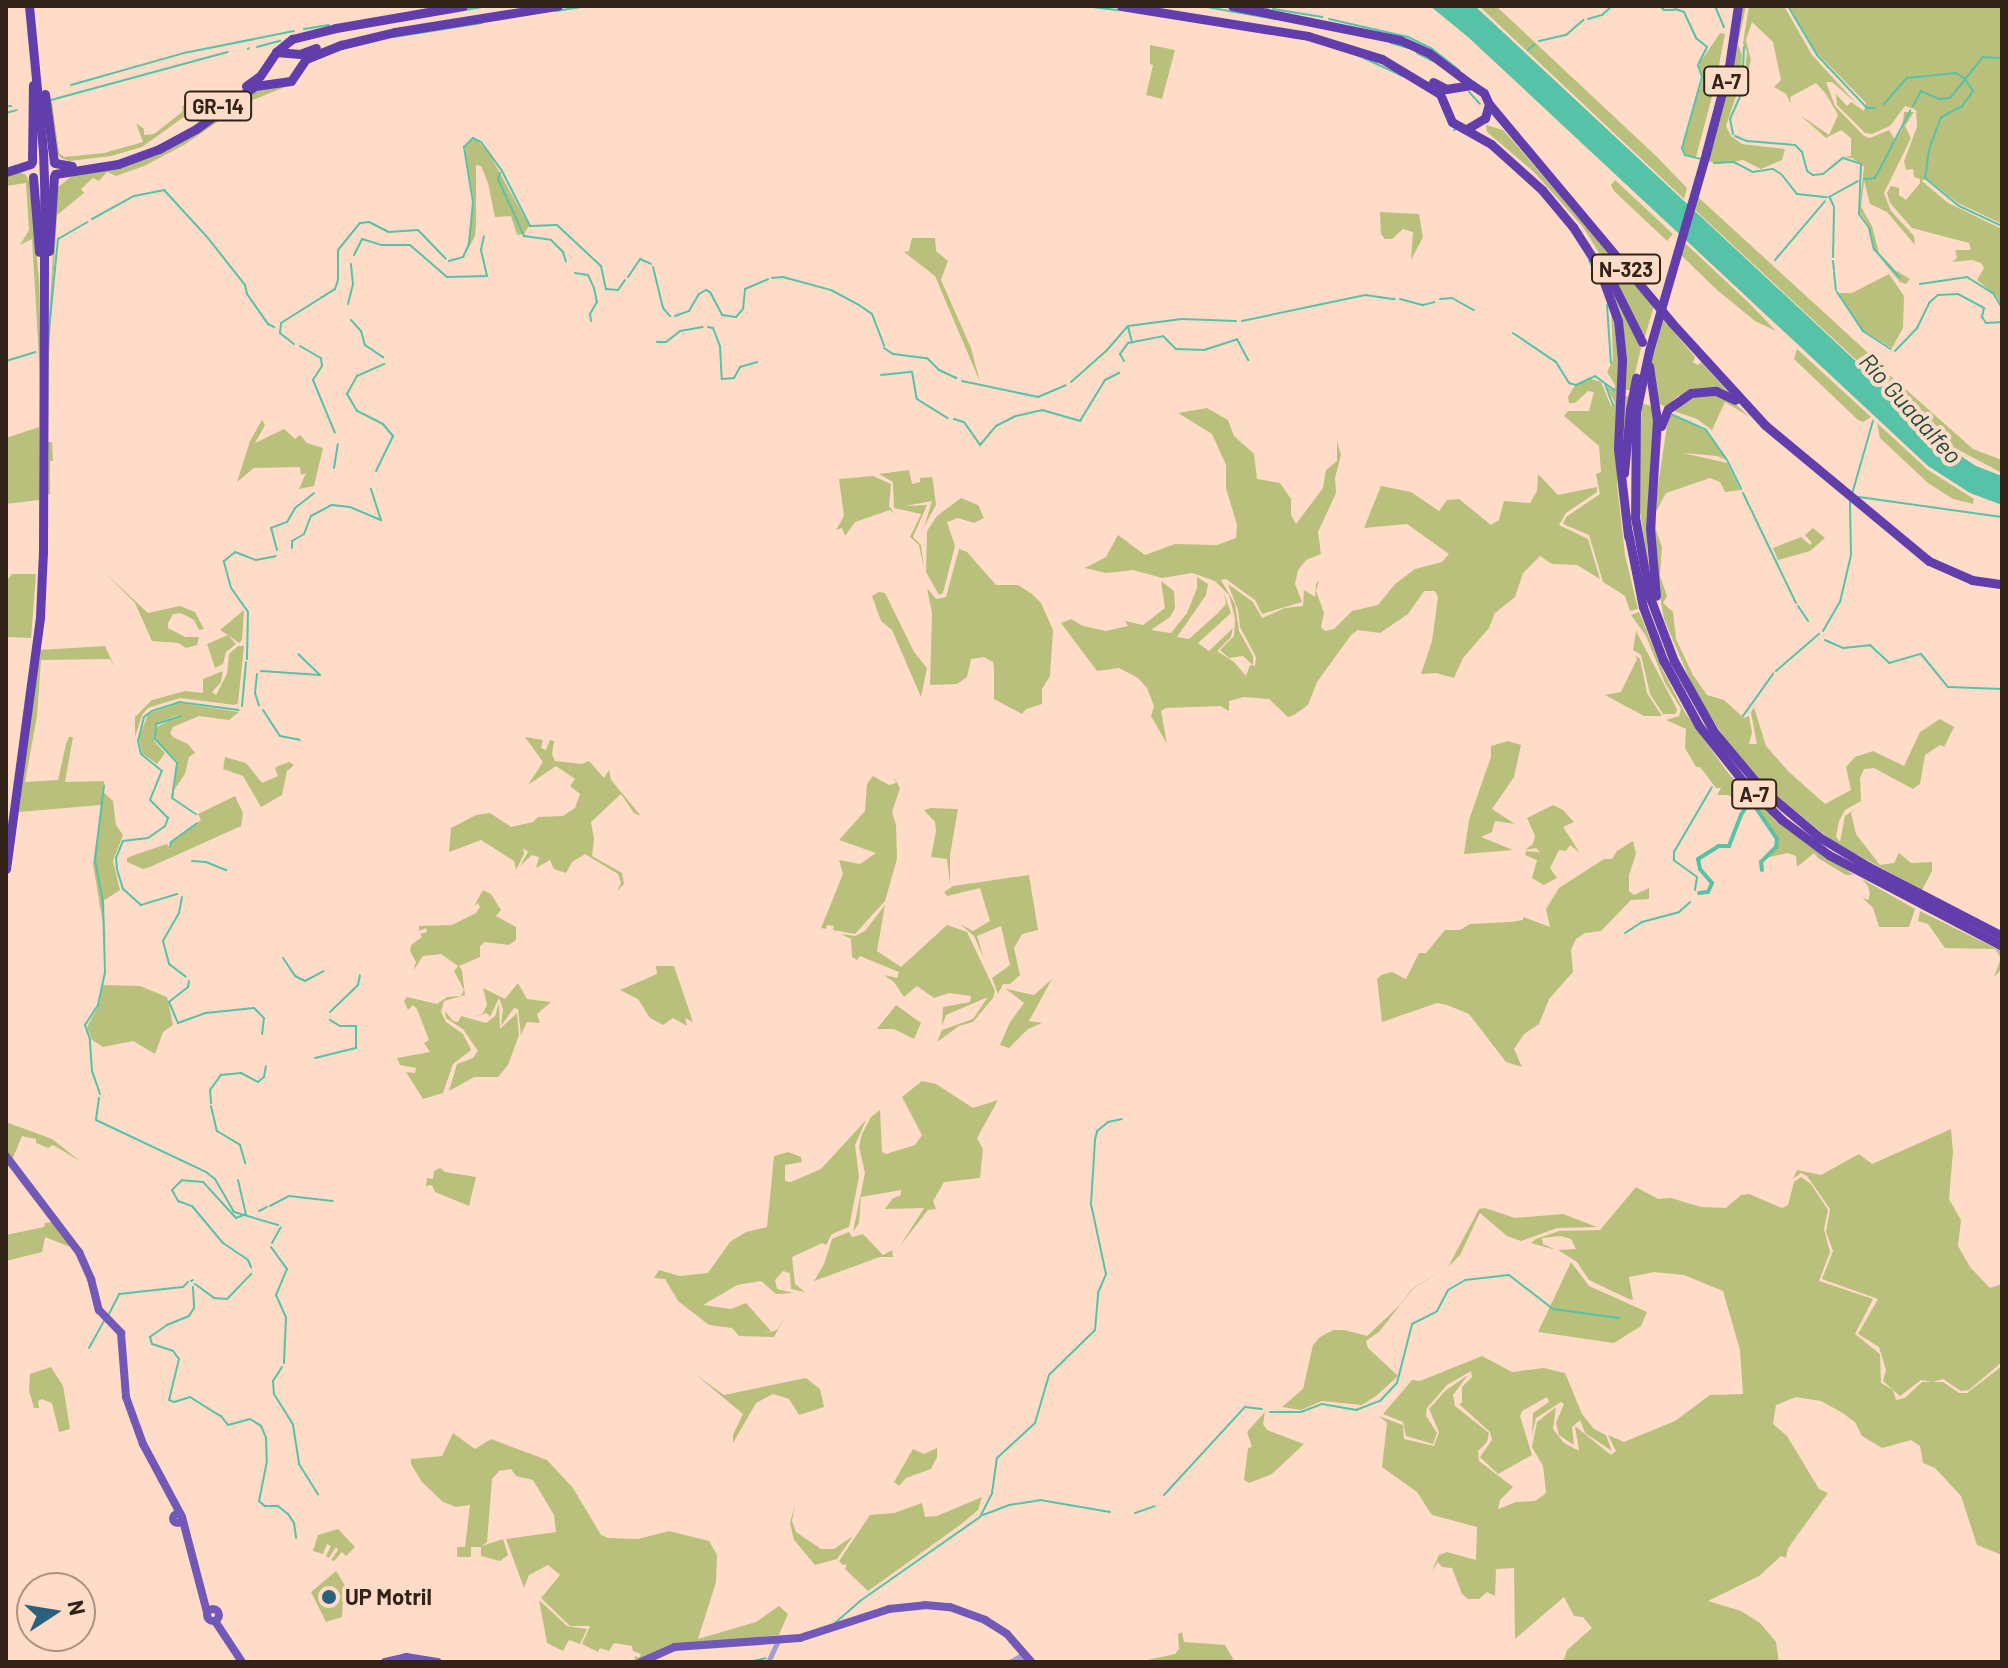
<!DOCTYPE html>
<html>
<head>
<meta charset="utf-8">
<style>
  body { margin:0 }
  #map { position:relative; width:2008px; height:1668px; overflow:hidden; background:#fedcc8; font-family:Barlow,sans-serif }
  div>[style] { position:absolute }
  .green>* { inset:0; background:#b9c07b }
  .water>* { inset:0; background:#56c2a7 }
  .stream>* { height:2px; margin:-1px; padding:0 1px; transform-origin:1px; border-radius:1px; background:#56c2a7 }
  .canal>* { height:4px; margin:-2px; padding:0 2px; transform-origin:2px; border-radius:2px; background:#56c2a7 }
  .minor>* { height:5px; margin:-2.5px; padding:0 2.5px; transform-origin:2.5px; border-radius:2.5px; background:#a59bcf }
  .major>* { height:8px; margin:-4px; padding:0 4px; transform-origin:4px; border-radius:4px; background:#7359b7 }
  .major>.ring { margin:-4px; padding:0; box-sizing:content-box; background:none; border:8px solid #7359b7; border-radius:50% }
  .highway>* { height:9px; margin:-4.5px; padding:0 4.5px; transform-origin:4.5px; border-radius:4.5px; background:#623ead }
  .highway-bridge>* { height:9px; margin:-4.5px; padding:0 4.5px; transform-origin:4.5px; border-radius:4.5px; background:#623ead }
  .dots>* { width:22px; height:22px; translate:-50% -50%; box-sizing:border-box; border:4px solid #fedcc8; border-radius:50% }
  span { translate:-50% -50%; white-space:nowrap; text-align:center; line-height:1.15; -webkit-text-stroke:8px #fedcc8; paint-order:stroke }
  .shield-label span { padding:2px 6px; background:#fedcc8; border:2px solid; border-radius:6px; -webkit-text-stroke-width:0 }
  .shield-label { font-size:20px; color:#322319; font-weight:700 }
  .poi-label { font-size:22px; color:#322319; font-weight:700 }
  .left { translate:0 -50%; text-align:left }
  .water-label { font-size:24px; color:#1c4b3f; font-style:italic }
  .frame { position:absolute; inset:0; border:8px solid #322319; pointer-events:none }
  .north { position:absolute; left:16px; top:1572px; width:80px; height:80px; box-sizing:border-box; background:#fedcc8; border:2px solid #ac9282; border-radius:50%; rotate:78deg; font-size:22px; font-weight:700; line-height:32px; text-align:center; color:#322319 }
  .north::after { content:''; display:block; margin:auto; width:28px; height:36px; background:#2b617c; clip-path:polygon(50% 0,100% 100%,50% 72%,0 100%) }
</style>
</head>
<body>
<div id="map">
  <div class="green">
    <i style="clip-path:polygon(1479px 6px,1496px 6px,1655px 155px,1687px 188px,1684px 199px)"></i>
    <i style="clip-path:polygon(1742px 6px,1746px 6px,1738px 44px,1742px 55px,1740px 84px,1726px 126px,1731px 136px,1742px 144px,1785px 149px,1782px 160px,1761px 169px,1743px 160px,1718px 164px,1708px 161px,1731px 76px)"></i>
    <i style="clip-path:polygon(1749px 6px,1784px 6px,1812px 55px,1857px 104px,1832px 82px,1826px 82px,1835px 106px,1864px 136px,1870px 138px,1889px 130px,1895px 140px,1902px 130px,1904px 112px,1914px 112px,1905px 126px,1911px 138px,1884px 193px,1891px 211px,1914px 236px,1915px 245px,1887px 212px,1870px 204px,1864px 181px,1861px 207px,1872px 226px,1879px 253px,1895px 270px,1910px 279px,1906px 284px,1900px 282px,1880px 258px,1899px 276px,1875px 250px,1869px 226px,1859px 211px,1864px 167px,1852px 158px,1843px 157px,1851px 156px,1851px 138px,1841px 130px,1826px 138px,1800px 115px,1829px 135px,1838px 115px,1826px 94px,1816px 83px,1790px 97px,1791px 104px,1786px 94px,1774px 87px,1781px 80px,1773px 42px,1752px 22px,1746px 40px,1751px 60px,1743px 91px,1747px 52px,1743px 43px)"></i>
    <i style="clip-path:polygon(1789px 6px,2002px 6px,2002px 224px,1958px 203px,1926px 178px,1922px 181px,1948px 203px,2002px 229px,2002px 307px,1996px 295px,1977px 280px,1984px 268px,1981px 263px,1972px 260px,1952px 262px,1957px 258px,1955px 250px,1971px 250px,1969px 243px,1912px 228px,1890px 203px,1887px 193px,1891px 186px,1899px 188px,1899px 195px,1906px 200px,1920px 183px,1920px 179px,1914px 177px,1913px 169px,1906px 170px,1904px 161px,1917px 127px,1916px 110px,1905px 106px,1890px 126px,1872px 134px,1865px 133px,1837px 105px,1836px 94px,1847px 106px,1851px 102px,1864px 111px,1866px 103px,1816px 52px)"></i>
    <i style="clip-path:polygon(1720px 33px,1725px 34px,1715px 85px,1696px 157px,1686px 155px,1682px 147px,1703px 78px,1699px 64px)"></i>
    <i style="clip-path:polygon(1150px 45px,1175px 50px,1162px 99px,1146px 95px,1153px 65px,1150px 64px)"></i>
    <i style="clip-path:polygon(290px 85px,245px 103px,184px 145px,144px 166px,116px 176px,107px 172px,99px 181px,93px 178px,81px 189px,84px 193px,57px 215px,49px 355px,48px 442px,52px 442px,53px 461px,50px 461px,50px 494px,46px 494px,47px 351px,57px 188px,74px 174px,125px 166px,167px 149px,256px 89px)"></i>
    <i style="clip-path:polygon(52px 102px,59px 153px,64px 157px,104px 153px,143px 142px,136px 123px,144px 129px,144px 135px,154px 134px,182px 112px,183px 105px,186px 106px,188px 114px,142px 147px,111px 156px,70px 161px,61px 158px,57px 153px,49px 103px)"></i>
    <i style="clip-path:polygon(1486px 125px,1503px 130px,1512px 140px,1654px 306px,1644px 340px,1617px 282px,1583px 227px,1534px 172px,1487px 132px)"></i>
    <i style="clip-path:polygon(471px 139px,477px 140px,490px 155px,529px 226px,524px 234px,517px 235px,511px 216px,495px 217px,488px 183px,481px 166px,476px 165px,476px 224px,475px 236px,466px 253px,474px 202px,465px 147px)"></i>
    <i style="clip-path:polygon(16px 172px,25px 174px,30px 182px,39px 280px,41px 392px,32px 239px,20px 245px,29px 230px,26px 183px,6px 186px,6px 175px)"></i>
    <i style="clip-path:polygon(1615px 180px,1673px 234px,1667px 241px,1614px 191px,1611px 185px)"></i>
    <i style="clip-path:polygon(1698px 197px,1866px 351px,1880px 368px,1878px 372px,1873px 375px,1866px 369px,1694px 209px)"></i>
    <i style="clip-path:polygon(1380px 212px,1419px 214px,1423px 237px,1411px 260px,1413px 232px,1403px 229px,1392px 239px,1385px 239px,1381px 234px)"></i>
    <i style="clip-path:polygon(912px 238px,935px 238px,936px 251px,948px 261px,941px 280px,971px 348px,980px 382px,935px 276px,904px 252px,909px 251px)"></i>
    <i style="clip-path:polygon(1685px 243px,1749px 303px,1776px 331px,1755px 321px,1717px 290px,1681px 255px)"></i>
    <i style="clip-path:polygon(1602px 269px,1641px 348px,1631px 390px,1626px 390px,1626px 396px,1630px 397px,1622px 438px,1622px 326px)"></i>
    <i style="clip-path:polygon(1889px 274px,1904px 296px,1903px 328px,1892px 348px,1863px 330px,1839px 293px,1852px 293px)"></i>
    <i style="clip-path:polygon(1611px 306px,1618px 354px,1617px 484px,1625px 555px,1638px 609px,1630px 611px,1625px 596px,1603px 582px,1589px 535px,1563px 524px,1566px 517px,1600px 494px,1596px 474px,1601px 472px,1599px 446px,1564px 416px,1568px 411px,1589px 411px,1594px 392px,1588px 391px,1575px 403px,1569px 403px,1568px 397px,1574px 387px,1588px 378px,1601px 382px,1611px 406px,1615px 403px,1606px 386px,1614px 391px,1615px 385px,1607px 372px,1613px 360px)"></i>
    <i style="clip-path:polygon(1663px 319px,1695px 357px,1693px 362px,1698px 365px,1701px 362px,1729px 393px,1678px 396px,1666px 407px,1659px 404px,1651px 362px)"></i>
    <i style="clip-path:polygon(1797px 349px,1871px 417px,1863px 422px,1858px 420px,1794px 359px)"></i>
    <i style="clip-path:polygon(1884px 370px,1973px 449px,2002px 460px,2002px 473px,1951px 446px,1880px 381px)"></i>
    <i style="clip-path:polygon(1707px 393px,1733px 402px,1750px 417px,1725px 402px,1712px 430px,1697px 419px,1671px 410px,1682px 399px)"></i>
    <i style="clip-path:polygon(1642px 403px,1653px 407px,1654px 427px,1647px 546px,1650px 579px,1638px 498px)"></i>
    <i style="clip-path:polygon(1207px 408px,1228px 420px,1234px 436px,1254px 454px,1257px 479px,1280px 483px,1291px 499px,1291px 515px,1296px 524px,1323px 488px,1326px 470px,1337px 461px,1337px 441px,1341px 455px,1335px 478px,1336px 493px,1318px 532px,1321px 554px,1306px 560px,1298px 570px,1295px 584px,1302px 602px,1262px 614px,1255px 600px,1226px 579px,1221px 580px,1235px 604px,1239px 631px,1253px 656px,1253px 665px,1243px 656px,1229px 658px,1220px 650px,1234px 636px,1235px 619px,1229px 595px,1215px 581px,1192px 573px,1162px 578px,1133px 570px,1106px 573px,1085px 568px,1106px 557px,1118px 535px,1145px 555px,1175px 544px,1217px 545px,1236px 538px,1237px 525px,1226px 488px,1226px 465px,1212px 434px,1178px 413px)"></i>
    <i style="clip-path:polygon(1669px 412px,1706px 431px,1727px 460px,1717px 456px,1683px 453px,1727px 463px,1740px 490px,1725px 492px,1720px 482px,1710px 478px,1666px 493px,1656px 512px,1656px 530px,1662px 547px,1660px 576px,1667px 596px,1663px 603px,1673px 612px,1676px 639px,1693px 675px,1707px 695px,1724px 700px,1744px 718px,1749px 716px,1752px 733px,1749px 744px,1757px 744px,1751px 713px,1754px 707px,1766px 746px,1789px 772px,1825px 804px,1851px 790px,1846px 767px,1855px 757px,1873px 751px,1904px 766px,1920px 732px,1940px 719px,1954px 727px,1944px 747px,1940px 745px,1925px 755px,1920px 784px,1913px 789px,1874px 768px,1864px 769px,1860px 778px,1861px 801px,1845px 810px,1839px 821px,1836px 837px,1840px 842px,1845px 816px,1857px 808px,1851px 813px,1856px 834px,1880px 865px,1894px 863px,1899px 853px,1911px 863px,1932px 862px,1932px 871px,1922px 890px,1832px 841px,1769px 790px,1725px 739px,1696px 694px,1664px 619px,1654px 562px,1654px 512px)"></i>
    <i style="clip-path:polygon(262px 420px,265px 425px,255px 443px,284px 429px,295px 439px,300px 435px,307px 443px,323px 448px,314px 486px,299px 489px,306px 473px,301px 475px,300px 467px,254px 468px,237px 482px,250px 441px)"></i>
    <i style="clip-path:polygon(1877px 423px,1928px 470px,1974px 499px,1973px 504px,1953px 499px,1928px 483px,1880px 438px)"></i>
    <i style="clip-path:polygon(39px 427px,39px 500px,6px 504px,6px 438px)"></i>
    <i style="clip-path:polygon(909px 470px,912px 484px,920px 482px,920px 478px,932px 477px,933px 481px,936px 505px,924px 527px,932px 501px,905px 506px,927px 505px,913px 537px,921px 545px,924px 569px,919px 545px,910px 537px,921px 514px,894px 508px,893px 482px,879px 474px)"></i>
    <i style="clip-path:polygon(1538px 474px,1558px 495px,1597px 487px,1597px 492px,1566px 513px,1559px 525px,1588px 539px,1600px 579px,1577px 565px,1552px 564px,1540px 556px,1523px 573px,1515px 597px,1495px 613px,1489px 628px,1463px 658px,1454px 678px,1436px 673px,1421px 674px,1432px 641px,1438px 597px,1435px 591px,1424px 591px,1408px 614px,1380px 633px,1358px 630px,1351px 635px,1317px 682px,1308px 705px,1294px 715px,1288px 717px,1269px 699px,1244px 697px,1229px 701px,1229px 711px,1220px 706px,1166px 708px,1161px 711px,1167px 744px,1151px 716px,1154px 706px,1147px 688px,1138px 678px,1119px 668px,1097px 671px,1061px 623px,1071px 619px,1083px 626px,1106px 631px,1128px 626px,1125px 621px,1143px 625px,1165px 608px,1161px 581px,1174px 591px,1175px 608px,1170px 617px,1151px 630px,1171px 633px,1187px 613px,1197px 588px,1197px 577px,1208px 584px,1206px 595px,1177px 637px,1189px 639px,1218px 613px,1226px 604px,1224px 593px,1231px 613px,1198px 643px,1209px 651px,1233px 628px,1231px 637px,1217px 651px,1234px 662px,1246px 676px,1250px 665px,1255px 666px,1256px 657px,1240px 627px,1238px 610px,1228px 584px,1253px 602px,1262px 618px,1285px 608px,1303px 606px,1304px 590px,1315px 597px,1316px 584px,1319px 580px,1316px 591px,1324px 613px,1321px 627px,1325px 631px,1334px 629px,1352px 611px,1378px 605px,1395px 584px,1415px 569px,1442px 562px,1449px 554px,1407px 524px,1364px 528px,1381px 486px,1411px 492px,1439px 511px,1447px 500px,1459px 499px,1491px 525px,1499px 520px,1504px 501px,1530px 503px,1537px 491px)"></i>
    <i style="clip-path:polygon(873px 476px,891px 484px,889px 506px,895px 514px,890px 510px,855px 522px,845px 536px,842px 528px,836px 530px,844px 516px,839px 479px)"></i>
    <i style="clip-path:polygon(961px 498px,978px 505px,984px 518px,974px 523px,958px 518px,947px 522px,955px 546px,943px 593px,939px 595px,926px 572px,927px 531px,937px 516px)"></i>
    <i style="clip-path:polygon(1813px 528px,1825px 538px,1810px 551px,1778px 560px,1773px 548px,1801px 537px,1810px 545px,1812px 543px,1805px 535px)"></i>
    <i style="clip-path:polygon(959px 549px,967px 552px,996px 585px,1018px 585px,1032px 594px,1041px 603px,1053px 630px,1050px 676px,1042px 689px,1042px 704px,1026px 709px,1022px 714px,994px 699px,994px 669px,993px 662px,984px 657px,971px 659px,967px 677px,957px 684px,930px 685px,932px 613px,927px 588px,936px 599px,946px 597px)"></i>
    <i style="clip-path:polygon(105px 573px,148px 613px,180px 606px,195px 612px,204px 629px,199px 630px,194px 620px,181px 613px,173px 614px,168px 623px,168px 628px,185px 637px,199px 637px,197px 645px,186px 648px,178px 643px,152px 641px,135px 603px)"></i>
    <i style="clip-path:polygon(12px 574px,36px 574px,31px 638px,6px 637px,6px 582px)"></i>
    <i style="clip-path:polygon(879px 592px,885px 593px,914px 652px,927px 668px,921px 697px,892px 630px,881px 621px,872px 596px)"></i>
    <i style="clip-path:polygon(244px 610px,242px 640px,239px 643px,228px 635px,236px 644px,226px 652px,223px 664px,215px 668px,207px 644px,228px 635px,220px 630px)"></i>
    <i style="clip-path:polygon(1639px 612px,1663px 671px,1684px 711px,1728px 773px,1776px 821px,1854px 875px,1846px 875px,1818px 858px,1814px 853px,1797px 867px,1796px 856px,1788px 853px,1765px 858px,1774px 848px,1776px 839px,1771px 828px,1762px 821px,1759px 811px,1728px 795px,1717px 795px,1721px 788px,1716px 788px,1700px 767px,1696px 767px,1685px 748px,1686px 729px,1666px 720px,1679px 716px,1681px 709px,1665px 683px,1646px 636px,1631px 615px)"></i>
    <i style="clip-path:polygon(1636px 631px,1677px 709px,1676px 714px,1663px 714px,1650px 694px,1641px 655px,1633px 650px)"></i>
    <i style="clip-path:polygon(105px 646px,115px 668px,110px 659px,41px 660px,37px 716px,25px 782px,58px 780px,66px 744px,69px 737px,73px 737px,65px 782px,104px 781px,101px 805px,19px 812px,39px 650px)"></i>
    <i style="clip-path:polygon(238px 646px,244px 646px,238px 703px,235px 705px,180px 698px,160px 704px,148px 708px,142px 715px,135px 737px,135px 717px,152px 700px,185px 691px,203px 693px,203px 679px,223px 671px,221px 682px,212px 692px,216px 695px,227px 674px,229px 654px)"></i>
    <i style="clip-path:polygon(1635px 655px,1640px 659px,1647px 693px,1662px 716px,1644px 716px,1605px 695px,1621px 692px,1637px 659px)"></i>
    <i style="clip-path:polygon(179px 703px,239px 712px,229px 720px,199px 716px,173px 727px,170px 733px,173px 737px,188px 744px,195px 753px,189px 757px,185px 774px,174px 790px,174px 798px,172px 791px,178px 762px,157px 742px,155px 728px,181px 714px,155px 724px,154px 741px,165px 753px,157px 764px,142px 753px,139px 738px,148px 714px)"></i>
    <i style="clip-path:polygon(525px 737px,543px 740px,541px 748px,546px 750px,550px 740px,554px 741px,552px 754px,555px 761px,582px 764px,589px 761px,604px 778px,609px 770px,611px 780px,641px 816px,634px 813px,621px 794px,591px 822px,594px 839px,592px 856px,622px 873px,624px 884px,617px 891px,621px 883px,618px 874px,585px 854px,572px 862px,566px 873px,554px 869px,550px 860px,536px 868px,539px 857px,532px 855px,520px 866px,528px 852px,523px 848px,524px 854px,516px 870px,514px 861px,481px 840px,449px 852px,451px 828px,476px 815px,490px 813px,511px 827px,533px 822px,538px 817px,563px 816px,575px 808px,580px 794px,570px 786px,575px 779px,556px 766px,528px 785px,543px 762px)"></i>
    <i style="clip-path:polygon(1508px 741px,1521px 745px,1514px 777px,1492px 809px,1515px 824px,1495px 821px,1492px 832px,1481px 837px,1513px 850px,1464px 854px,1469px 820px,1491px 757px,1491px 746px)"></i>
    <i style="clip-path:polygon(225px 757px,246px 763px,262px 783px,278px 776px,275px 768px,278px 766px,289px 762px,294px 765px,287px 771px,282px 795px,261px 807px,243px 776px,223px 769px)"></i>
    <i style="clip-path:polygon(873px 776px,889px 785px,896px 783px,893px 776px,900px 788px,892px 812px,896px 825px,897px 859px,885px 901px,855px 934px,833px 930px,834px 926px,827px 925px,826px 929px,821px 928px,843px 874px,839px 860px,860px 864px,876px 853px,839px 840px,865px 811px,867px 784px)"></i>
    <i style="clip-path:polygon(103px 792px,113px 801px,116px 825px,123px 835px,113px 861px,120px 890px,103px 901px,106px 942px,93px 864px)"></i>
    <i style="clip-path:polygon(235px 796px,243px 813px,241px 826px,150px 867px,143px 869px,127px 862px,127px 858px,137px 854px,167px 844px,170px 849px,172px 842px,201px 820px,198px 814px)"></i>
    <i style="clip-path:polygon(1553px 805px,1563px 810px,1574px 822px,1563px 827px,1580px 853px,1570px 845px,1566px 851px,1559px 850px,1550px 868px,1557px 878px,1544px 885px,1532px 878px,1537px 860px,1525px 855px,1526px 851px,1540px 852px,1536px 848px,1525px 850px,1533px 844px,1535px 836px,1527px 818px)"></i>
    <i style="clip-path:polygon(931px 808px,958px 809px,950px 855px,950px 884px,947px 859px,931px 857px,936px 831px,935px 822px,924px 810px)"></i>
    <i style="clip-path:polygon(1633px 841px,1636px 854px,1629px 875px,1629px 891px,1634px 895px,1649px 888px,1649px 899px,1631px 900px,1601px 931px,1585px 933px,1576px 939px,1571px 950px,1573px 972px,1549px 999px,1539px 1024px,1524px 1034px,1514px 1049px,1522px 1067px,1506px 1062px,1469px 1014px,1447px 1005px,1437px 1003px,1382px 1022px,1377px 979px,1381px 975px,1392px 972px,1406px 979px,1419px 953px,1426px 953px,1445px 930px,1460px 930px,1470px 924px,1511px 922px,1523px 920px,1523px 917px,1550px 927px,1546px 909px,1559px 888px,1604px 859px,1612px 859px,1617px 851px)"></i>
    <i style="clip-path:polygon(1029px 875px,1038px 930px,1022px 934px,1014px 948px,1020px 975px,1010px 984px,1003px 984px,998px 994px,992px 978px,1010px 965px,1001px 926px,977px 936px,984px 959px,974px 936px,960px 924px,973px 931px,990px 921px,980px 888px,947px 896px,944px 892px,953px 886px)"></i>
    <i style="clip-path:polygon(1862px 879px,1915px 909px,1909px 927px,1879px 927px,1873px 908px,1862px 897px,1868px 900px,1870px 894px,1868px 886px)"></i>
    <i style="clip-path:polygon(483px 890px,491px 894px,501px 910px,496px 916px,516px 927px,516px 940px,509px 945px,485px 942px,480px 946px,480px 957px,459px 966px,462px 970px,465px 995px,444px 1001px,441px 1012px,446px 1022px,463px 1034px,471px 1050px,453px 1064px,443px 1093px,423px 1099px,406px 1072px,415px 1073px,416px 1068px,400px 1065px,397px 1058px,430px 1052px,424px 1043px,429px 1040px,417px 1009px,413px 1005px,408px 1010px,404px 1001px,407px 997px,437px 1004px,447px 997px,461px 996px,464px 990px,454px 971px,458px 966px,441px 954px,423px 956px,413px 971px,416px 962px,410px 951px,411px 945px,422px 937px,420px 934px,427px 932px,426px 928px,419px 931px,419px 926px,452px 925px,476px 913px,480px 907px,478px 903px,474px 906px)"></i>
    <i style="clip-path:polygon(885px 905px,877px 951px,901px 967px,947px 925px,967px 932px,995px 991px,993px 998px,973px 1022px,959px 1026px,937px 1042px,942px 1030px,973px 1019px,988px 997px,946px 1015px,942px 1026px,943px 1007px,970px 1002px,971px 996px,949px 993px,934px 998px,917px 986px,904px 997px,894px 982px,884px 975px,897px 978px,899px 972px,860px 956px,857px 960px,852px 957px,851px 939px,841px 934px,855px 936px,865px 931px)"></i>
    <i style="clip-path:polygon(1920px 911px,2001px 951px,2002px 966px,1999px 972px,1994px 977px,2001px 958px,1995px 949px,1945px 948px,1928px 924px,1918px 921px)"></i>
    <i style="clip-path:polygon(656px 966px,674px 966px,693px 1022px,685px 1018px,687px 1026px,673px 1018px,663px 1025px,650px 1018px,638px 999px,620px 990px,657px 974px)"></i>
    <i style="clip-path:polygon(1052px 979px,1029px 1021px,1042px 1023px,1028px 1029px,1009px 1048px,1000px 1045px,1010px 1022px,1024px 1003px,1006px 989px,1034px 995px)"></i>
    <i style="clip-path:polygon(518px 983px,527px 999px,551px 1002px,537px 1014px,540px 1023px,527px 1022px,521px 1035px,518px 1009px,514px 1008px,501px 1026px,503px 1009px,499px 998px,490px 1017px,487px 1013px,475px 1016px,482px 1015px,487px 1005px,483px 988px,505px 999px)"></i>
    <i style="clip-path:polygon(103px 985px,140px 986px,167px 997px,173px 1025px,163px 1032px,155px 1054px,133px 1041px,103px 1047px,92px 1040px,87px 1027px,99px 1005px)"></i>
    <i style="clip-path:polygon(499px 1003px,500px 1029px,517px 1013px,519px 1035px,508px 1065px,498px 1077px,474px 1077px,449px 1091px,457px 1064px,473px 1058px,478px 1051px,463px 1029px,446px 1018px,445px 1011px,453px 1021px,458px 1022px,461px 1016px,486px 1023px,495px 1016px)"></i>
    <i style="clip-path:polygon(896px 1005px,921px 1023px,914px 1039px,894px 1029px,877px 1029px)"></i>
    <i style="clip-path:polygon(922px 1081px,936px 1084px,973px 1108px,998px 1100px,977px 1138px,983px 1149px,980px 1178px,944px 1182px,933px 1201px,936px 1209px,928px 1210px,900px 1246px,924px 1208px,885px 1209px,892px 1199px,901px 1195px,901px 1190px,861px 1197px,859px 1223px,853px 1232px,865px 1173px,859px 1147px,862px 1134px,871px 1117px,880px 1110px,882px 1152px,886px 1154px,915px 1145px,922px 1135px,902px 1097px)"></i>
    <i style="clip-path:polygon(866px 1120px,855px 1145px,859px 1177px,849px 1227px,832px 1234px,826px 1245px,822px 1243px,792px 1257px,795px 1284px,805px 1292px,791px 1289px,790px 1273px,783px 1271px,775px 1280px,777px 1289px,794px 1293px,776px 1294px,761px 1281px,737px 1285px,703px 1305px,731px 1309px,746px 1303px,771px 1331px,762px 1334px,777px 1330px,787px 1313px,774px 1337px,739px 1336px,732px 1328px,709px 1325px,678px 1301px,665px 1279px,654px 1278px,659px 1270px,680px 1276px,708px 1273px,730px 1242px,746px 1232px,767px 1227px,774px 1156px,788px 1152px,801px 1157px,802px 1162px,785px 1165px,785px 1181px,791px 1182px,821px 1169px)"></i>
    <i style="clip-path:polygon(6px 1122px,52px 1139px,80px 1161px,53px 1145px,48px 1148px,36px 1143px,36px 1139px,22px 1136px,12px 1160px,6px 1152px)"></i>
    <i style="clip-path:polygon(1951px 1129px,1953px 1152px,1949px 1199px,1961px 1220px,1958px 1246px,1970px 1267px,1990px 1288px,2002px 1284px,2002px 1362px,1969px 1390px,1961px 1391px,1943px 1379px,1932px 1382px,1921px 1380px,1900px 1396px,1883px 1381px,1886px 1370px,1879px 1347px,1858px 1334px,1878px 1299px,1822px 1279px,1833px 1251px,1826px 1232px,1830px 1209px,1807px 1176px,1801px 1173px,1793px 1179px,1797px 1170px,1821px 1175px,1859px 1154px,1872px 1164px)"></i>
    <i style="clip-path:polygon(440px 1168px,445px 1172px,476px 1177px,469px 1206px,435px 1192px,432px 1185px,426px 1186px,427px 1178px,433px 1179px,434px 1171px)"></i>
    <i style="clip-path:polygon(1801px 1177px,1811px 1184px,1828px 1210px,1824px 1229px,1830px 1252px,1819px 1281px,1873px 1299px,1855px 1334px,1880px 1354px,1881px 1383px,1893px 1390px,1896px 1400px,1905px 1398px,1922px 1382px,1943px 1382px,1959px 1393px,1967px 1393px,2002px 1366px,2002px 1555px,1977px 1545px,1961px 1496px,1935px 1468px,1923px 1463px,1920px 1446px,1911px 1440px,1882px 1448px,1862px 1436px,1855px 1422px,1841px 1412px,1821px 1401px,1796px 1397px,1776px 1405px,1773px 1424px,1787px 1436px,1819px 1489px,1828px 1493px,1788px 1548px,1786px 1558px,1781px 1556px,1759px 1576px,1708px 1601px,1741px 1611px,1760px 1623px,1776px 1642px,1779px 1662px,1563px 1662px,1567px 1650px,1592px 1628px,1583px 1617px,1574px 1616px,1564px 1597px,1515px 1639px,1514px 1568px,1496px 1569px,1495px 1596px,1487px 1592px,1479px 1599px,1468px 1599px,1462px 1594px,1452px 1568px,1442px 1567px,1438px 1562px,1432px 1571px,1439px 1555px,1447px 1552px,1476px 1560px,1477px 1527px,1432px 1515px,1417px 1492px,1382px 1467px,1387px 1423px,1379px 1416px,1403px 1425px,1404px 1439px,1434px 1446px,1439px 1432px,1429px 1409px,1445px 1391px,1468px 1375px,1453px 1395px,1455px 1406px,1489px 1433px,1487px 1442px,1478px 1451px,1479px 1461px,1513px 1487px,1500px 1500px,1498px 1509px,1516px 1502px,1535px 1501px,1546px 1493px,1543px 1466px,1532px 1447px,1537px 1422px,1556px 1407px,1553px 1429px,1564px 1443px,1579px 1451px,1575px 1426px,1611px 1455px,1616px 1451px,1608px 1435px,1624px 1442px,1675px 1421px,1710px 1395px,1743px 1394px,1740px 1350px,1723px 1291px,1684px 1275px,1654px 1272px,1629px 1277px,1633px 1300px,1629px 1299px,1589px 1280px,1577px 1262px,1558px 1250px,1576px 1249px,1571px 1239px,1560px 1236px,1542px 1238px,1543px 1244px,1556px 1250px,1531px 1243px,1536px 1239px,1559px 1231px,1600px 1230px,1636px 1187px,1658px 1199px,1671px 1198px,1701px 1207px,1726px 1208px,1741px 1195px,1749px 1194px,1782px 1208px,1788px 1205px,1794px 1182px)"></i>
    <i style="clip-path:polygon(1485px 1208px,1515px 1218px,1563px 1214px,1597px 1227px,1557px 1228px,1521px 1241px,1507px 1236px,1480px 1213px,1460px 1255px,1448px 1267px,1479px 1209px)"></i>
    <i style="clip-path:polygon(52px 1222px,73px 1248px,45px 1237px,42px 1252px,6px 1261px,6px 1235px,44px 1227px,45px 1223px)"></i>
    <i style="clip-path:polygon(849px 1232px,852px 1237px,863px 1234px,883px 1255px,892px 1250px,893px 1257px,880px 1257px,814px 1281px,824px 1264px,832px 1239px)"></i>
    <i style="clip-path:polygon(1571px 1262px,1589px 1286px,1647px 1312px,1641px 1326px,1614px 1343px,1538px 1332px)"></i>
    <i style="clip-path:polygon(1444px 1269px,1413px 1289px,1379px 1332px,1366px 1341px,1368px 1348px,1398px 1376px,1376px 1396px,1362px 1405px,1322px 1401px,1301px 1410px,1282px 1407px,1303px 1389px,1313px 1345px,1320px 1337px,1333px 1330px,1345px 1330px,1367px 1336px,1400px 1305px,1412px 1289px)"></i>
    <i style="clip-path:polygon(1482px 1356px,1512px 1372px,1544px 1368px,1565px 1373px,1582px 1414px,1594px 1429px,1606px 1435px,1612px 1451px,1585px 1433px,1580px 1420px,1572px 1427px,1574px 1445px,1559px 1435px,1556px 1423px,1564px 1404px,1561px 1402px,1536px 1418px,1532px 1435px,1533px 1413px,1549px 1402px,1547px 1397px,1522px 1411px,1520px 1416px,1532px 1455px,1498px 1474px,1480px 1457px,1492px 1440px,1490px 1432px,1459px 1404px,1462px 1403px,1462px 1387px,1472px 1377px,1471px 1371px,1447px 1385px,1427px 1408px,1426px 1416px,1437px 1433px,1433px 1444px,1406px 1436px,1403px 1422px,1383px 1414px,1412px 1380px,1420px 1381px)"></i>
    <i style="clip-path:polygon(51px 1367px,63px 1386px,70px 1429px,59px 1432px,52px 1403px,42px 1399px,38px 1401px,39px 1408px,34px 1408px,29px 1391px,30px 1374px)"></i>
    <i style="clip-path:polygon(695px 1374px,724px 1395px,806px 1378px,820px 1389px,824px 1407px,799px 1415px,789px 1399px,773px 1394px,756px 1403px,733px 1443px,733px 1435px,743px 1414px)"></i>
    <i style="clip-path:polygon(1265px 1412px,1263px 1424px,1267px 1430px,1304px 1444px,1272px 1474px,1249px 1483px,1244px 1480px,1248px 1448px,1252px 1447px,1247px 1432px)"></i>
    <i style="clip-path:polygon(453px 1433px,475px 1449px,491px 1439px,547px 1460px,573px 1488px,601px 1535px,608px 1538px,638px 1539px,669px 1531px,709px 1541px,717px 1555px,716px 1582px,698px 1639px,756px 1622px,779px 1606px,788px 1614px,779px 1635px,667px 1646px,634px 1662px,635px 1656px,639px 1658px,641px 1654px,633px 1651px,632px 1646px,614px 1643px,609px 1651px,600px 1648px,598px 1652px,582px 1644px,590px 1626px,570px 1626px,541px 1598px,560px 1575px,548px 1565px,529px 1575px,524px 1588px,506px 1539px,556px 1532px,554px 1515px,533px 1480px,516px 1476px,511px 1469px,499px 1471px,492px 1479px,487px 1542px,482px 1546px,503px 1539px,508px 1555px,500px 1561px,481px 1556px,481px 1547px,471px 1547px,471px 1557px,457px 1557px,457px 1547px,465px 1547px,470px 1505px,456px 1507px,443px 1502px,422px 1482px,411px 1464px,411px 1459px,442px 1456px)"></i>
    <i style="clip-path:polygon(937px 1448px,937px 1457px,931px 1469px,906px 1478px,899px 1486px,894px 1482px,913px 1449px,924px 1454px)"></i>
    <i style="clip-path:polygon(982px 1497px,978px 1510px,960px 1525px,868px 1591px,845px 1569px,847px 1564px,843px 1565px,839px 1561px,870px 1515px,894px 1513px,922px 1503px,925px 1517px,937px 1516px)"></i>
    <i style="clip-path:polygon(795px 1505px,792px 1521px,796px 1532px,821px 1549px,834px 1549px,853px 1536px,837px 1559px,815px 1565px,794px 1540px,790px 1523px)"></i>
    <i style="clip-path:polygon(338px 1529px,355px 1547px,346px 1556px,342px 1552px,334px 1561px,331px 1560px,338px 1550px,336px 1547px,329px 1558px,326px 1556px,331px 1546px,327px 1544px,323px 1554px,313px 1551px,318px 1535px)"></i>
    <i style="clip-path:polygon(336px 1571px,349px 1592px,343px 1600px,342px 1617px,326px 1622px,311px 1592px)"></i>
    <i style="clip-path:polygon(539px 1600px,567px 1626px,587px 1629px,580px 1644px,569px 1640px,563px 1651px,547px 1643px)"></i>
    <i style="clip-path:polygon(1182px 1632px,1184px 1642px,1225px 1645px,1235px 1662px,1138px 1662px,1175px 1654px,1179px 1649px,1178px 1634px)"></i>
  </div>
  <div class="water">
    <i style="clip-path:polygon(1430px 6px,1476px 7px,1950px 449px,1976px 466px,2002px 476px,2002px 505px,1970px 493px,1928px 466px,1468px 37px)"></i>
  </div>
  <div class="stream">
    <i style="left:1084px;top:6px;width:35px;rotate:7deg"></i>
    <i style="left:1201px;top:6px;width:75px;rotate:10deg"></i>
    <i style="left:1257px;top:6px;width:11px;rotate:10deg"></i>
    <i style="left:1660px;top:6px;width:6px;rotate:45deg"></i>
    <i style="left:1664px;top:10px;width:10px"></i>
    <i style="left:1715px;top:6px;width:23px;rotate:67deg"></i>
    <i style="left:1788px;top:6px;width:57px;rotate:59.4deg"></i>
    <i style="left:1817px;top:55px;width:73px;rotate:46.7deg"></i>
    <i style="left:1867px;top:108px;width:8px"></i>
    <i style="left:1273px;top:9px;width:50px;rotate:9.3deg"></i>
    <i style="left:1675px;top:9px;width:9px;rotate:18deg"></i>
    <i style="left:1684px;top:12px;width:29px;rotate:65deg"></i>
    <i style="left:1696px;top:38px;width:14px;rotate:39deg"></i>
    <i style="left:1707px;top:47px;width:18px;rotate:117deg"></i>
    <i style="left:465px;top:10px;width:23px;rotate:-10deg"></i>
    <i style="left:556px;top:11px;width:30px;rotate:-9deg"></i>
    <i style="left:1329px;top:19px;width:81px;rotate:12.8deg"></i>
    <i style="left:1408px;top:37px;width:25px;rotate:26deg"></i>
    <i style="left:1431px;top:48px;width:36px;rotate:38deg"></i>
    <i style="left:1588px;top:19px;width:15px;rotate:-16deg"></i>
    <i style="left:1602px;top:15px;width:13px;rotate:-42deg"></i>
    <i style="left:304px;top:29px;width:25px;rotate:-9deg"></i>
    <i style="left:394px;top:37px;width:89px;rotate:-9deg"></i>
    <i style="left:1539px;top:41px;width:28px;rotate:-13deg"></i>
    <i style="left:1566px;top:35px;width:23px;rotate:-41deg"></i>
    <i style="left:1391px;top:43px;width:18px;rotate:16deg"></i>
    <i style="left:257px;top:47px;width:24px;rotate:-15deg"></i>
    <i style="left:248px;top:49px;width:1px;rotate:-45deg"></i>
    <i style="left:1528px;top:50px;width:9px;rotate:-41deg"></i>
    <i style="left:1417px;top:53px;width:18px;rotate:27deg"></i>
    <i style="left:1364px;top:58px;width:42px;rotate:25.3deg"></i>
    <i style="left:1698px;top:65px;width:13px;rotate:72deg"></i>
    <i style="left:1702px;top:77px;width:74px;rotate:105.7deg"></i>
    <i style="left:1682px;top:148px;width:8px;rotate:67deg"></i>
    <i style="left:1685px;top:155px;width:16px;rotate:14deg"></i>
    <i style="left:71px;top:85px;width:117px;rotate:-15.8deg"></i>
    <i style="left:184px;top:53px;width:112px;rotate:-11.3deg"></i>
    <i style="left:1469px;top:92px;width:16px;rotate:47deg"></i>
    <i style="left:51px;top:100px;width:183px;rotate:-15.2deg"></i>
    <i style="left:1884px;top:104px;width:35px;rotate:-49deg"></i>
    <i style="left:1907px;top:78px;width:49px;rotate:-5.8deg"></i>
    <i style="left:1956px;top:73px;width:9px;rotate:32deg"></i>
    <i style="left:1964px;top:78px;width:16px;rotate:55deg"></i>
    <i style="left:1973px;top:91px;width:19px;rotate:126deg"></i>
    <i style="left:1962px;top:106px;width:24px;rotate:152deg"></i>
    <i style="left:1941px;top:117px;width:35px;rotate:110deg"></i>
    <i style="left:1929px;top:150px;width:28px;rotate:98deg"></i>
    <i style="left:1925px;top:178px;width:44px;rotate:39.5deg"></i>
    <i style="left:1959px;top:206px;width:47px;rotate:24.9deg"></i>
    <i style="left:9px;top:106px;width:2px"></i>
    <i style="left:1913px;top:106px;width:17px;rotate:-62deg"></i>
    <i style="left:1921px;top:91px;width:20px;rotate:24deg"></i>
    <i style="left:1939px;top:99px;width:11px;rotate:-5deg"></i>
    <i style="left:1950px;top:98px;width:53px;rotate:-51.2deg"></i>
    <i style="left:1983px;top:57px;width:19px;rotate:3deg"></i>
    <i style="left:6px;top:113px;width:11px;rotate:-15deg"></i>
    <i style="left:1454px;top:130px;width:1px"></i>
    <i style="left:1733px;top:134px;width:15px;rotate:-101deg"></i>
    <i style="left:1730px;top:119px;width:30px;rotate:-66deg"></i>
    <i style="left:1742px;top:92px;width:45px;rotate:-87.5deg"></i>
    <i style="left:1735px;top:136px;width:13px;rotate:23deg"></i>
    <i style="left:1747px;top:141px;width:48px;rotate:4.8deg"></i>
    <i style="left:1795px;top:145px;width:10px;rotate:45deg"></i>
    <i style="left:1802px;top:152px;width:20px;rotate:75deg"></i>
    <i style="left:1807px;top:171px;width:7px;rotate:34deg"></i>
    <i style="left:1813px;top:175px;width:10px;rotate:-6deg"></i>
    <i style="left:1823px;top:174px;width:26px;rotate:-39deg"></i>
    <i style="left:1843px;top:158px;width:19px;rotate:18deg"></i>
    <i style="left:1861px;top:164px;width:50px;rotate:92.3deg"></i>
    <i style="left:1859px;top:214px;width:17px;rotate:54deg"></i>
    <i style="left:1869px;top:228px;width:22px;rotate:77deg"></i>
    <i style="left:1874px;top:249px;width:38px;rotate:48deg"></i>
    <i style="left:1734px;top:162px;width:21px;rotate:28deg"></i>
    <i style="left:1753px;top:172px;width:20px;rotate:-9deg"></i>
    <i style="left:1773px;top:169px;width:9px;rotate:32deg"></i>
    <i style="left:1714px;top:163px;width:19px;rotate:-3deg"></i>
    <i style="left:500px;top:173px;width:6px;rotate:108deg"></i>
    <i style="left:498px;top:179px;width:63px;rotate:65.5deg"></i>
    <i style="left:524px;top:236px;width:27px;rotate:8deg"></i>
    <i style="left:551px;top:240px;width:17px;rotate:45deg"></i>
    <i style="left:563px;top:252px;width:10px;rotate:73deg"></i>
    <i style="left:1782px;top:175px;width:24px;rotate:52deg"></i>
    <i style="left:1797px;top:194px;width:30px;rotate:6deg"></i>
    <i style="left:1864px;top:179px;width:11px;rotate:-5deg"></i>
    <i style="left:1875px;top:178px;width:76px;rotate:-62.4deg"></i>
    <i style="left:1829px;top:197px;width:33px;rotate:-29deg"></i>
    <i style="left:1830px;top:198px;width:10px;rotate:66deg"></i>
    <i style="left:92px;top:219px;width:48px;rotate:-28.7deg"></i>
    <i style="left:134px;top:196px;width:31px;rotate:-11deg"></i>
    <i style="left:164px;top:190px;width:65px;rotate:47.5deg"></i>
    <i style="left:208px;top:238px;width:60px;rotate:51.8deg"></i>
    <i style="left:245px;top:285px;width:9px;rotate:77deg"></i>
    <i style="left:247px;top:294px;width:37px;rotate:55deg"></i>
    <i style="left:268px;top:324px;width:7px;rotate:27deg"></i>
    <i style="left:354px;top:255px;width:18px;rotate:-63deg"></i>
    <i style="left:362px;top:239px;width:21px;rotate:17deg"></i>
    <i style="left:382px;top:245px;width:28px"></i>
    <i style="left:410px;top:245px;width:49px;rotate:40.9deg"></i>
    <i style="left:447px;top:277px;width:40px;rotate:-1.4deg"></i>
    <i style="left:487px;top:276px;width:27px;rotate:-103deg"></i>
    <i style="left:481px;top:250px;width:14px;rotate:-78deg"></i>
    <i style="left:1833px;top:257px;width:48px;rotate:-88.8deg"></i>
    <i style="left:1775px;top:260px;width:77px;rotate:-49.7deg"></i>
    <i style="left:449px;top:261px;width:15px;rotate:-16deg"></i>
    <i style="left:463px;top:257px;width:14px;rotate:-65deg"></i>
    <i style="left:469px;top:244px;width:42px;rotate:-84.6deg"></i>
    <i style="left:473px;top:202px;width:56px;rotate:-99.3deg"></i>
    <i style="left:464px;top:147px;width:13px;rotate:-45deg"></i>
    <i style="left:473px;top:138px;width:9px;rotate:27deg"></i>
    <i style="left:481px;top:142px;width:36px;rotate:54deg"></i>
    <i style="left:502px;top:171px;width:62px;rotate:63deg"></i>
    <i style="left:530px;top:226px;width:27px;rotate:-2deg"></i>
    <i style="left:557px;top:225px;width:60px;rotate:43deg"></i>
    <i style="left:601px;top:266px;width:24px;rotate:78deg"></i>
    <i style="left:606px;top:289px;width:12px;rotate:5deg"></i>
    <i style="left:618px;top:290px;width:12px;rotate:-55deg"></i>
    <i style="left:1589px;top:261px;width:14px;rotate:60deg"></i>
    <i style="left:1833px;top:261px;width:9px;rotate:84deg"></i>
    <i style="left:653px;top:267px;width:42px;rotate:76.3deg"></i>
    <i style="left:663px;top:308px;width:11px;rotate:49deg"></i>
    <i style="left:1834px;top:272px;width:18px;rotate:84deg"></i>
    <i style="left:575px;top:273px;width:13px;rotate:9deg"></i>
    <i style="left:588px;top:275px;width:14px;rotate:65deg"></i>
    <i style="left:594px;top:288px;width:14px;rotate:78deg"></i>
    <i style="left:597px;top:302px;width:14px;rotate:120deg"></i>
    <i style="left:590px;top:314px;width:7px;rotate:82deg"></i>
    <i style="left:628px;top:277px;width:22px;rotate:-56deg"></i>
    <i style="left:640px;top:259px;width:12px;rotate:24deg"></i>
    <i style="left:772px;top:278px;width:11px;rotate:-5deg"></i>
    <i style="left:783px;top:277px;width:50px;rotate:15.2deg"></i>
    <i style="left:831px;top:290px;width:32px;rotate:28deg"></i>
    <i style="left:859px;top:305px;width:16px;rotate:35deg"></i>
    <i style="left:872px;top:314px;width:34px;rotate:69deg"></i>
    <i style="left:1920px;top:284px;width:48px;rotate:-8.5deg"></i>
    <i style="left:1967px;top:277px;width:31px;rotate:32deg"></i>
    <i style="left:1993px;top:293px;width:17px;rotate:59deg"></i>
    <i style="left:1837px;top:292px;width:47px;rotate:56.3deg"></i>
    <i style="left:1863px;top:331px;width:33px;rotate:33deg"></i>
    <i style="left:1400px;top:299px;width:24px;rotate:15deg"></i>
    <i style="left:1423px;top:305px;width:12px;rotate:-14deg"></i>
    <i style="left:1440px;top:299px;width:12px;rotate:-5deg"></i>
    <i style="left:1452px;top:298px;width:25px;rotate:29deg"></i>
    <i style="left:348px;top:304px;width:21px;rotate:-76deg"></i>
    <i style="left:353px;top:284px;width:20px;rotate:-96deg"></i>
    <i style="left:1607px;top:305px;width:58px;rotate:86.1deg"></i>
    <i style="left:675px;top:316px;width:15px;rotate:-20deg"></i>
    <i style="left:689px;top:311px;width:20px;rotate:-60deg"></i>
    <i style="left:699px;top:294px;width:8px;rotate:-30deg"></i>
    <i style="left:706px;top:290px;width:4px;rotate:27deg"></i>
    <i style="left:710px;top:292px;width:26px;rotate:62deg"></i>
    <i style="left:722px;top:315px;width:14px;rotate:8deg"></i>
    <i style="left:736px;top:317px;width:11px;rotate:-49deg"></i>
    <i style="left:743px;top:309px;width:20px;rotate:-84deg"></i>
    <i style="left:745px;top:289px;width:25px;rotate:-23deg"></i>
    <i style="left:351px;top:320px;width:15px;rotate:48deg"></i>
    <i style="left:361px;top:331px;width:15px;rotate:74deg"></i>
    <i style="left:365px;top:345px;width:22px;rotate:34deg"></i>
    <i style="left:1242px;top:321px;width:126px;rotate:-11.9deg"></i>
    <i style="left:1365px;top:295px;width:30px;rotate:8deg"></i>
    <i style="left:708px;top:327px;width:5px;rotate:11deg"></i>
    <i style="left:713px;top:328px;width:19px;rotate:69deg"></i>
    <i style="left:720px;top:346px;width:33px;rotate:87deg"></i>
    <i style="left:722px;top:379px;width:12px;rotate:-5deg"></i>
    <i style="left:734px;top:378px;width:13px;rotate:-61deg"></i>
    <i style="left:740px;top:367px;width:18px;rotate:-16deg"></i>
    <i style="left:1128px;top:327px;width:16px;rotate:75deg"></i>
    <i style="left:1513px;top:333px;width:52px;rotate:34deg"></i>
    <i style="left:1556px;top:362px;width:25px;rotate:58deg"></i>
    <i style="left:1569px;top:383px;width:7px;rotate:16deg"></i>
    <i style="left:1576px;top:385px;width:21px;rotate:-25deg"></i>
    <i style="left:1595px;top:376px;width:24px;rotate:36deg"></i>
    <i style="left:657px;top:342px;width:9px"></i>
    <i style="left:666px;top:342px;width:18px;rotate:-38deg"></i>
    <i style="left:680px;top:331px;width:23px;rotate:-10deg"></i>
    <i style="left:294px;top:344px;width:18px;rotate:-142deg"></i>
    <i style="left:280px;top:333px;width:10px;rotate:-84deg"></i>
    <i style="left:281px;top:323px;width:64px;rotate:-32.2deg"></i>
    <i style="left:335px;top:289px;width:9px;rotate:-72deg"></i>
    <i style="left:338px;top:280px;width:30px;rotate:-90deg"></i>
    <i style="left:338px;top:250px;width:35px;rotate:-51deg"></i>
    <i style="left:360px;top:223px;width:9px;rotate:-6deg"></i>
    <i style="left:369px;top:222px;width:22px;rotate:27deg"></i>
    <i style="left:389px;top:232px;width:29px;rotate:-4deg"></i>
    <i style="left:418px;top:230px;width:40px;rotate:46deg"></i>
    <i style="left:300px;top:346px;width:24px;rotate:30deg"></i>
    <i style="left:321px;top:358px;width:8px;rotate:83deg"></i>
    <i style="left:322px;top:366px;width:17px;rotate:123deg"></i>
    <i style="left:313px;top:380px;width:57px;rotate:67.5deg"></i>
    <i style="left:884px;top:348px;width:11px;rotate:34deg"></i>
    <i style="left:893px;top:354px;width:34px;rotate:7deg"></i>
    <i style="left:927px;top:358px;width:17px;rotate:45deg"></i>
    <i style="left:939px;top:370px;width:19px;rotate:25deg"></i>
    <i style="left:47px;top:349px;width:111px;rotate:-84.3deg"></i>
    <i style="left:58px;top:239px;width:34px;rotate:-30deg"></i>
    <i style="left:1895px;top:351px;width:32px;rotate:-46deg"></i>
    <i style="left:1917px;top:328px;width:28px;rotate:-64deg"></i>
    <i style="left:1929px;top:303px;width:12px;rotate:-42deg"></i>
    <i style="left:1938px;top:295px;width:20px;rotate:-3deg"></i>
    <i style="left:1958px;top:294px;width:30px;rotate:28deg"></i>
    <i style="left:1984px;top:308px;width:9px;rotate:103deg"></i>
    <i style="left:1982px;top:317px;width:7px;rotate:56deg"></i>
    <i style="left:1986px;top:323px;width:16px;rotate:-4deg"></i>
    <i style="left:6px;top:361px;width:31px;rotate:-17deg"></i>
    <i style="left:1124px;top:361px;width:8px;rotate:-120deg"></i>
    <i style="left:1120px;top:354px;width:14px;rotate:-54deg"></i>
    <i style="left:1128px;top:343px;width:36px;rotate:-11deg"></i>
    <i style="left:1163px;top:336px;width:18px;rotate:45deg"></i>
    <i style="left:1176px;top:349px;width:28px;rotate:2deg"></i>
    <i style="left:1204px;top:350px;width:35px;rotate:-18deg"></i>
    <i style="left:1237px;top:339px;width:24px;rotate:62deg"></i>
    <i style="left:881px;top:375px;width:31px;rotate:-6deg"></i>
    <i style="left:912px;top:372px;width:27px;rotate:80deg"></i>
    <i style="left:917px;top:399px;width:36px;rotate:32deg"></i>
    <i style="left:962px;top:381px;width:78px;rotate:11.9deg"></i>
    <i style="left:1038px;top:397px;width:30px;rotate:-23deg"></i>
    <i style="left:1071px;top:382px;width:48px;rotate:-41.6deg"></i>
    <i style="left:1107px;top:350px;width:32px;rotate:-49deg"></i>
    <i style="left:1128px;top:326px;width:54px;rotate:-7.4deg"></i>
    <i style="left:1182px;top:319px;width:54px;rotate:2.1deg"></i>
    <i style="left:1605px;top:384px;width:22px;rotate:69deg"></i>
    <i style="left:1673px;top:415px;width:36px;rotate:24deg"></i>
    <i style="left:1706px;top:430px;width:37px;rotate:55deg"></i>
    <i style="left:954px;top:419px;width:10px;rotate:17deg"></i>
    <i style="left:964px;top:422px;width:28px;rotate:55deg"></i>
    <i style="left:980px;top:445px;width:25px;rotate:-50deg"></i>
    <i style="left:996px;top:426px;width:22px;rotate:-27deg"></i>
    <i style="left:1016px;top:416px;width:27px;rotate:-13deg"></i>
    <i style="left:1042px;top:410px;width:40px;rotate:16deg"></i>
    <i style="left:1080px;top:421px;width:48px;rotate:-58.6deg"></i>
    <i style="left:1105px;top:380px;width:16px;rotate:-27deg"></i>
    <i style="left:1728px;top:462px;width:30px;rotate:64deg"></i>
    <i style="left:334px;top:468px;width:24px;rotate:-81deg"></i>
    <i style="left:376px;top:471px;width:39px;rotate:-64deg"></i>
    <i style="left:393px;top:436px;width:16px;rotate:-130deg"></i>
    <i style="left:383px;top:424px;width:29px;rotate:-153deg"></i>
    <i style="left:357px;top:411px;width:20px;rotate:-120deg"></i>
    <i style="left:347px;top:394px;width:21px;rotate:-61deg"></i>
    <i style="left:357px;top:376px;width:30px;rotate:-24deg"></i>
    <i style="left:1743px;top:493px;width:122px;rotate:64.3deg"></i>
    <i style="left:1852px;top:494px;width:76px;rotate:-74deg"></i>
    <i style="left:1859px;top:497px;width:144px;rotate:8deg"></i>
    <i style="left:292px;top:548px;width:7px;rotate:-90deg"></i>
    <i style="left:292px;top:541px;width:14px;rotate:-30deg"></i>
    <i style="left:304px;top:534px;width:19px;rotate:-69deg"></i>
    <i style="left:311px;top:516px;width:24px;rotate:-28deg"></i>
    <i style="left:332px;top:505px;width:18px;rotate:6deg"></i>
    <i style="left:350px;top:507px;width:34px;rotate:23deg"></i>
    <i style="left:381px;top:520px;width:33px;rotate:-108deg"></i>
    <i style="left:277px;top:550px;width:23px;rotate:-105deg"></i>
    <i style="left:271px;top:528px;width:17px;rotate:-21deg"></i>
    <i style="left:287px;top:522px;width:16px;rotate:-60deg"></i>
    <i style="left:295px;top:508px;width:24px;rotate:-38deg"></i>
    <i style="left:1798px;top:606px;width:18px;rotate:56deg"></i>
    <i style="left:1823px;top:631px;width:34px;rotate:-60deg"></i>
    <i style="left:1840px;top:602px;width:48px;rotate:-76.8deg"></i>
    <i style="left:1851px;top:555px;width:53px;rotate:-91.1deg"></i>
    <i style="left:1825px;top:640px;width:20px;rotate:24deg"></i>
    <i style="left:1843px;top:648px;width:27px;rotate:-6deg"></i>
    <i style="left:1870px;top:645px;width:26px;rotate:43deg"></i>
    <i style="left:1889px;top:663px;width:33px;rotate:-16deg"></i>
    <i style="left:1921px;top:654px;width:43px;rotate:50.7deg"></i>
    <i style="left:1948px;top:687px;width:54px;rotate:2.1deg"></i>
    <i style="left:247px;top:659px;width:47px;rotate:-88.8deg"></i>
    <i style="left:248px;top:612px;width:29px;rotate:-125deg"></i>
    <i style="left:231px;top:588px;width:28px;rotate:-105deg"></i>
    <i style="left:224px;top:561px;width:14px;rotate:-39deg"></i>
    <i style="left:235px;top:552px;width:22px;rotate:21deg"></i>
    <i style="left:256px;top:560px;width:20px;rotate:-11deg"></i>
    <i style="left:261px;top:671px;width:59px;rotate:3.9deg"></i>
    <i style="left:320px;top:675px;width:30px;rotate:-136deg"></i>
    <i style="left:1776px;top:671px;width:57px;rotate:-40.7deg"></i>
    <i style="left:257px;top:674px;width:19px;rotate:96deg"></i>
    <i style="left:255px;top:693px;width:13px;rotate:72deg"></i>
    <i style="left:242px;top:706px;width:44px;rotate:-84.8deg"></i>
    <i style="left:263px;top:710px;width:31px;rotate:57deg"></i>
    <i style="left:280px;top:736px;width:20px;rotate:11deg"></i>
    <i style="left:181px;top:716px;width:26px;rotate:162deg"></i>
    <i style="left:156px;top:724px;width:15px;rotate:94deg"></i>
    <i style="left:155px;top:739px;width:33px;rotate:47deg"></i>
    <i style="left:177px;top:763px;width:35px;rotate:98deg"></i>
    <i style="left:172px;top:798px;width:29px;rotate:34deg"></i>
    <i style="left:1743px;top:716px;width:52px;rotate:-54.5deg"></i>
    <i style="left:170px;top:847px;width:5px;rotate:-79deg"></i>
    <i style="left:171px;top:842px;width:32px;rotate:-36deg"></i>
    <i style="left:192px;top:861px;width:14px;rotate:4deg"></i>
    <i style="left:206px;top:862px;width:22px;rotate:22deg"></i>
    <i style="left:1695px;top:890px;width:13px;rotate:-81deg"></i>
    <i style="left:1697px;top:877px;width:29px;rotate:-144deg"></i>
    <i style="left:1674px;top:860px;width:8px;rotate:-90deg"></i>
    <i style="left:1674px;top:852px;width:75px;rotate:-59.7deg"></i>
    <i style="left:177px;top:894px;width:38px;rotate:163deg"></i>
    <i style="left:141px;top:905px;width:24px;rotate:-138deg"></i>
    <i style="left:123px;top:889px;width:21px;rotate:-107deg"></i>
    <i style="left:117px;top:869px;width:11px;rotate:-95deg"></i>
    <i style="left:116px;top:858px;width:18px;rotate:-68deg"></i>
    <i style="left:123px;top:841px;width:25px;rotate:-7deg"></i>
    <i style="left:148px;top:838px;width:21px;rotate:-35deg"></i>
    <i style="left:165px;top:826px;width:9px;rotate:-69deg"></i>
    <i style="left:168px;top:818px;width:25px;rotate:-135deg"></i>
    <i style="left:150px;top:800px;width:31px;rotate:-68deg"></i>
    <i style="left:162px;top:771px;width:27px;rotate:-141deg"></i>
    <i style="left:141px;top:754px;width:13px;rotate:-103deg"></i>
    <i style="left:138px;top:741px;width:25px;rotate:-76deg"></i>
    <i style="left:144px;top:717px;width:10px;rotate:-37deg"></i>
    <i style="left:152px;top:711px;width:28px;rotate:-18deg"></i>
    <i style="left:179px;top:702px;width:60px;rotate:7.7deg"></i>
    <i style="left:182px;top:897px;width:16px;rotate:101deg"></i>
    <i style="left:179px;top:913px;width:32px;rotate:120deg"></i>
    <i style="left:163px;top:941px;width:24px;rotate:75deg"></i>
    <i style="left:169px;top:964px;width:21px;rotate:37deg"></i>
    <i style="left:1625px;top:933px;width:20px;rotate:-33deg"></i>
    <i style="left:1642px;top:922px;width:38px;rotate:-15deg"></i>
    <i style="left:1679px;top:912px;width:15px;rotate:-42deg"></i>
    <i style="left:283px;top:958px;width:22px;rotate:56deg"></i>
    <i style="left:295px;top:976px;width:11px;rotate:27deg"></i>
    <i style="left:305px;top:981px;width:21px;rotate:-28deg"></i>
    <i style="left:189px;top:981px;width:6px;rotate:99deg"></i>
    <i style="left:188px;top:987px;width:24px;rotate:142deg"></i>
    <i style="left:169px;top:1002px;width:23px;rotate:67deg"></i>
    <i style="left:178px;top:1023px;width:30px;rotate:-20deg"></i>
    <i style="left:206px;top:1013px;width:48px;rotate:-5.9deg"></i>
    <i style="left:254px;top:1008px;width:14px;rotate:45deg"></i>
    <i style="left:264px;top:1018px;width:16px;rotate:97deg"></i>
    <i style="left:330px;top:1012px;width:39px;rotate:-44deg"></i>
    <i style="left:358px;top:985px;width:10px;rotate:-79deg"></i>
    <i style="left:315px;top:1058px;width:42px;rotate:-13.7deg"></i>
    <i style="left:356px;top:1048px;width:22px;rotate:-90deg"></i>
    <i style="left:356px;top:1026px;width:16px;rotate:180deg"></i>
    <i style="left:340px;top:1026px;width:12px;rotate:-149deg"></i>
    <i style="left:100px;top:1094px;width:24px;rotate:-109deg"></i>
    <i style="left:92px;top:1071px;width:32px;rotate:-94deg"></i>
    <i style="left:90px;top:1039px;width:15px;rotate:-110deg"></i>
    <i style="left:85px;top:1025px;width:24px;rotate:-57deg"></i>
    <i style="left:98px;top:1005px;width:33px;rotate:-78deg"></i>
    <i style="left:105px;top:973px;width:71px;rotate:-91.6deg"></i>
    <i style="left:103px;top:902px;width:43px;rotate:-100.8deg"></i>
    <i style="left:95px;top:860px;width:75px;rotate:-83.1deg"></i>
    <i style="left:99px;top:1098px;width:22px;rotate:98deg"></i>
    <i style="left:96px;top:1120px;width:122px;rotate:25.3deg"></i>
    <i style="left:206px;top:1172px;width:11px;rotate:38deg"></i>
    <i style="left:215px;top:1179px;width:38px;rotate:60deg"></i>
    <i style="left:234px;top:1212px;width:46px;rotate:16.5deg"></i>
    <i style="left:211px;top:1103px;width:13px;rotate:-94deg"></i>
    <i style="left:210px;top:1090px;width:19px;rotate:-54deg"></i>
    <i style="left:221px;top:1075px;width:20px;rotate:-6deg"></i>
    <i style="left:241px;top:1073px;width:19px;rotate:28deg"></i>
    <i style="left:258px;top:1082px;width:8px;rotate:-40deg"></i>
    <i style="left:264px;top:1077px;width:11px;rotate:-80deg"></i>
    <i style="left:211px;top:1106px;width:26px;rotate:77deg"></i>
    <i style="left:217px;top:1131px;width:27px;rotate:31deg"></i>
    <i style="left:240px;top:1145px;width:19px;rotate:74deg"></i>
    <i style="left:238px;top:1180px;width:35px;rotate:77deg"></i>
    <i style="left:246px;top:1214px;width:11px;rotate:158deg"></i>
    <i style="left:236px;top:1218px;width:49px;rotate:-132.5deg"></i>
    <i style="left:203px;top:1182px;width:21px;rotate:-175deg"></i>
    <i style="left:182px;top:1180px;width:14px;rotate:135deg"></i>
    <i style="left:172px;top:1190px;width:13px;rotate:61deg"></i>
    <i style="left:178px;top:1201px;width:15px;rotate:20deg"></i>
    <i style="left:192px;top:1206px;width:48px;rotate:50deg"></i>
    <i style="left:223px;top:1243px;width:30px;rotate:34deg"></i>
    <i style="left:248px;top:1260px;width:8px;rotate:67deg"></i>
    <i style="left:270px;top:1206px;width:21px;rotate:-28deg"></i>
    <i style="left:289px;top:1196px;width:44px;rotate:6.5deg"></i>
    <i style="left:259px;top:1211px;width:9px;rotate:-27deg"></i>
    <i style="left:272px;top:1243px;width:18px;rotate:-61deg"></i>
    <i style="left:271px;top:1247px;width:27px;rotate:54deg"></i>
    <i style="left:287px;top:1269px;width:28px;rotate:113deg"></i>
    <i style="left:276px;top:1295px;width:24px;rotate:66deg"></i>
    <i style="left:286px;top:1317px;width:46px;rotate:92.5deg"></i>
    <i style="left:191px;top:1281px;width:2px;rotate:-27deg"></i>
    <i style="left:195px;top:1284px;width:24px;rotate:36deg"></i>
    <i style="left:214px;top:1298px;width:13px;rotate:4deg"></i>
    <i style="left:227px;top:1299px;width:35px;rotate:-46deg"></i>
    <i style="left:193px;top:1287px;width:21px;rotate:87deg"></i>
    <i style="left:194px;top:1308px;width:9px;rotate:122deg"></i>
    <i style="left:189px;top:1316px;width:24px;rotate:158deg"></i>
    <i style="left:167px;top:1325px;width:21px;rotate:145deg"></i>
    <i style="left:150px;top:1337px;width:7px;rotate:74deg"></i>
    <i style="left:152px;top:1344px;width:22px;rotate:18deg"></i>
    <i style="left:173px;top:1351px;width:10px;rotate:53deg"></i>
    <i style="left:179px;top:1359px;width:42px;rotate:103.7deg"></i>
    <i style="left:169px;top:1400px;width:5px;rotate:22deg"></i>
    <i style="left:174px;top:1402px;width:17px;rotate:-17deg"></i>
    <i style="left:190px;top:1397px;width:36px;rotate:32deg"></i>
    <i style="left:221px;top:1416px;width:11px;rotate:52deg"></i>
    <i style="left:228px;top:1425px;width:23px;rotate:-15deg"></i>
    <i style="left:250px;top:1419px;width:13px;rotate:32deg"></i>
    <i style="left:261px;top:1426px;width:13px;rotate:67deg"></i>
    <i style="left:266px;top:1438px;width:23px;rotate:88deg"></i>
    <i style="left:267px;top:1461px;width:41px;rotate:101.3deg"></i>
    <i style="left:259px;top:1501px;width:8px;rotate:40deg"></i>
    <i style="left:265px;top:1506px;width:13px"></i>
    <i style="left:278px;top:1506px;width:13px;rotate:39deg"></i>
    <i style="left:288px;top:1514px;width:11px;rotate:56deg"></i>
    <i style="left:294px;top:1523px;width:15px;rotate:82deg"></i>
    <i style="left:108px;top:1316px;width:25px;rotate:-63deg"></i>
    <i style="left:119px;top:1294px;width:64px;rotate:-6.2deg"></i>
    <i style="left:183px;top:1287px;width:7px;rotate:-45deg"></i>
    <i style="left:89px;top:1348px;width:31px;rotate:-61deg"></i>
    <i style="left:282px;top:1367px;width:17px;rotate:123deg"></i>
    <i style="left:273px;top:1381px;width:13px;rotate:86deg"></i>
    <i style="left:274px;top:1394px;width:36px;rotate:58deg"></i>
    <i style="left:293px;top:1425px;width:39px;rotate:81deg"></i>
    <i style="left:299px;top:1464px;width:36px;rotate:58deg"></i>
    <i style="left:1270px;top:1412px;width:31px"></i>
    <i style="left:1301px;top:1412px;width:22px;rotate:-21deg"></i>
    <i style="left:1322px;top:1404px;width:35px;rotate:10deg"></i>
    <i style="left:1356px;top:1410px;width:26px;rotate:-21deg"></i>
    <i style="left:1380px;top:1401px;width:25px;rotate:-47deg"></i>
    <i style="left:1397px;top:1383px;width:61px;rotate:-75.7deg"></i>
    <i style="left:1412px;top:1324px;width:28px;rotate:-27deg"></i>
    <i style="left:1437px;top:1311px;width:24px;rotate:-62deg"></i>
    <i style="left:1448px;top:1290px;width:20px;rotate:-30deg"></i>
    <i style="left:1465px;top:1280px;width:44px;rotate:-6.5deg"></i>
    <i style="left:1509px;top:1275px;width:56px;rotate:37.7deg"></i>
    <i style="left:1553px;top:1309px;width:67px;rotate:7.8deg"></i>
    <i style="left:1164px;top:1495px;width:120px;rotate:-47.4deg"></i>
    <i style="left:1245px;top:1407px;width:17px;rotate:7deg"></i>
    <i style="left:1135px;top:1513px;width:21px;rotate:-19deg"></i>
    <i style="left:983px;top:1515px;width:28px;rotate:-21deg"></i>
    <i style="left:1009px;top:1505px;width:31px;rotate:-9deg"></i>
    <i style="left:1040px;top:1500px;width:71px;rotate:9.7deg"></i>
    <i style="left:835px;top:1623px;width:33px;rotate:-41deg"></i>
    <i style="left:860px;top:1601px;width:146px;rotate:-35deg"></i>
    <i style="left:980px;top:1517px;width:27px;rotate:-63deg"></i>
    <i style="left:992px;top:1493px;width:35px;rotate:-82deg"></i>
    <i style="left:997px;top:1458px;width:52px;rotate:-42.6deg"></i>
    <i style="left:1035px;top:1423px;width:50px;rotate:-73.7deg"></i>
    <i style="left:1049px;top:1375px;width:64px;rotate:-44.4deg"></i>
    <i style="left:1095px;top:1330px;width:37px;rotate:-85deg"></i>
    <i style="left:1098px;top:1293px;width:21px;rotate:-67deg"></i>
    <i style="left:1106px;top:1274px;width:72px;rotate:-102.1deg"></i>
    <i style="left:1091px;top:1204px;width:64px;rotate:-86.4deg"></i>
    <i style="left:1095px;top:1140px;width:9px;rotate:-77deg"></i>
    <i style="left:1097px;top:1131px;width:14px;rotate:-39deg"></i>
    <i style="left:1108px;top:1122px;width:14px;rotate:-12deg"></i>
    <i style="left:750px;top:1662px;width:16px;rotate:-14deg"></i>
  </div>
  <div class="canal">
    <i style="left:1699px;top:893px;width:9px;rotate:-6deg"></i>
    <i style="left:1708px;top:892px;width:10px;rotate:-66deg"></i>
    <i style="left:1712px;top:883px;width:18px;rotate:-131deg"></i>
    <i style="left:1700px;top:869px;width:10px;rotate:-101deg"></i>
    <i style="left:1698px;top:859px;width:25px;rotate:-32deg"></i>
    <i style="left:1719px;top:846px;width:10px"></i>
    <i style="left:1729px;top:846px;width:33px;rotate:-69deg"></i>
    <i style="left:1741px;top:815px;width:9px;rotate:-58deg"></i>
    <i style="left:1746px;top:807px;width:8px;rotate:-14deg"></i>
    <i style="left:1754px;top:805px;width:41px;rotate:55.9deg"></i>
    <i style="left:1777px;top:839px;width:8px;rotate:97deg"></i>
    <i style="left:1776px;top:847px;width:21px;rotate:135deg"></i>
    <i style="left:1761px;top:862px;width:8px;rotate:83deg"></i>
  </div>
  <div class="minor">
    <i style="left:768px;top:1662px;width:23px;rotate:-65deg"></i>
    <i style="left:1010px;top:1662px;width:12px;rotate:-31deg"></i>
    <i style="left:1020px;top:1656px;width:8px;rotate:50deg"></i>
  </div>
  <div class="major">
    <i style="left:6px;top:1156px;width:121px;rotate:52.8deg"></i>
    <i style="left:79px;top:1252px;width:30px;rotate:66deg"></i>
    <i style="left:91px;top:1279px;width:32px;rotate:76deg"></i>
    <i style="left:99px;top:1310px;width:32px;rotate:46deg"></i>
    <i style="left:121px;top:1333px;width:64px;rotate:85.5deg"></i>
    <i style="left:126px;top:1397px;width:50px;rotate:70.1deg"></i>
    <i style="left:143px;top:1444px;width:81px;rotate:61.8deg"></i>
    <i class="ring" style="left:172.5px;top:1513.5px;width:1px;height:1px"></i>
    <i style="left:182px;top:1517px;width:98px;rotate:75.3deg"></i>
    <i class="ring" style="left:207px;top:1609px;width:4px;height:4px"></i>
    <i style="left:215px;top:1621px;width:49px;rotate:56.6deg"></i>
    <i style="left:385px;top:1662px;width:22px;rotate:-13deg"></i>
    <i style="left:406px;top:1657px;width:32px;rotate:9deg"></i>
    <i style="left:641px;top:1662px;width:37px;rotate:-24deg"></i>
    <i style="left:675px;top:1647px;width:125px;rotate:-4.1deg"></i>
    <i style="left:800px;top:1638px;width:94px;rotate:-18deg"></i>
    <i style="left:889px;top:1609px;width:36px;rotate:-6deg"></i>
    <i style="left:925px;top:1605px;width:25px;rotate:5deg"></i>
    <i style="left:950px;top:1607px;width:37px;rotate:20deg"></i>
    <i style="left:985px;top:1620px;width:26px;rotate:32deg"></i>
    <i style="left:1007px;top:1634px;width:37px;rotate:49deg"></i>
  </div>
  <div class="highway">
    <i style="left:29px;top:6px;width:146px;rotate:84.5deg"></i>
    <i style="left:1121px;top:6px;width:189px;rotate:9.1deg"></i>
    <i style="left:1308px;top:36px;width:77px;rotate:17.3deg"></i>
    <i style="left:1382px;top:59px;width:68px;rotate:31.1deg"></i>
    <i style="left:1440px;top:94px;width:30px;rotate:67deg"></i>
    <i style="left:1452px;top:122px;width:45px;rotate:29.4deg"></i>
    <i style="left:1491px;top:144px;width:69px;rotate:42deg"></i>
    <i style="left:1542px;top:190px;width:48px;rotate:50deg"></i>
    <i style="left:1573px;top:227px;width:46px;rotate:57.3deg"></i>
    <i style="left:1598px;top:266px;width:59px;rotate:70deg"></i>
    <i style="left:1618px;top:321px;width:39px;rotate:84deg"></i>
    <i style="left:1622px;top:360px;width:89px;rotate:92.6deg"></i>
    <i style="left:1618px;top:449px;width:88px;rotate:83.4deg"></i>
    <i style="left:1232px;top:6px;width:171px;rotate:11.4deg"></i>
    <i style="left:1400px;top:40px;width:32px;rotate:24deg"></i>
    <i style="left:1429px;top:53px;width:54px;rotate:36.7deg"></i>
    <i style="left:276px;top:52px;width:21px;rotate:-39deg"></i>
    <i style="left:292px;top:39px;width:45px;rotate:-14deg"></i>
    <i style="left:336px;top:28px;width:129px;rotate:-9.8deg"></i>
    <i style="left:1433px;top:82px;width:15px;rotate:28deg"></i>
    <i style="left:1446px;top:89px;width:26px;rotate:-9deg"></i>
    <i style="left:1472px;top:85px;width:14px;rotate:34deg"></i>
    <i style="left:1484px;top:93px;width:12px;rotate:66deg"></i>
    <i style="left:1489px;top:104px;width:15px;rotate:106deg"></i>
    <i style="left:1485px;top:118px;width:21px;rotate:149deg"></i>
    <i style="left:246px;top:86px;width:17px;rotate:-36deg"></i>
    <i style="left:260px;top:76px;width:29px;rotate:-56deg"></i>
    <i style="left:276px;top:52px;width:24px;rotate:5deg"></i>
    <i style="left:300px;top:54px;width:17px;rotate:-21deg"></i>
    <i style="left:45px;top:94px;width:69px;rotate:82.5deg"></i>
    <i style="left:1489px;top:104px;width:284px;rotate:50.1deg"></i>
    <i style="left:1671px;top:322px;width:139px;rotate:47.6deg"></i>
    <i style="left:1765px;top:425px;width:213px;rotate:39.7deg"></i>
    <i style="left:1929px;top:561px;width:47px;rotate:23.8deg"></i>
    <i style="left:1972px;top:580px;width:30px;rotate:8deg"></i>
    <i style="left:1706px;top:153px;width:90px;rotate:-75.2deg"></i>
    <i style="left:1729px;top:66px;width:61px;rotate:-81.5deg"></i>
    <i style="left:32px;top:162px;width:77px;rotate:-89.3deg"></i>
    <i style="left:55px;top:163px;width:17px;rotate:10deg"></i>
    <i style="left:6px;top:172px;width:26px;rotate:-18deg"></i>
    <i style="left:55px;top:174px;width:64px;rotate:-9deg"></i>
    <i style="left:118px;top:164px;width:44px;rotate:-20.1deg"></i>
    <i style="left:159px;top:149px;width:42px;rotate:-28.4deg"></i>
    <i style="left:196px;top:129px;width:73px;rotate:-36.1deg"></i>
    <i style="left:255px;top:86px;width:36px;rotate:-8deg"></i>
    <i style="left:291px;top:81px;width:27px;rotate:-56deg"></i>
    <i style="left:306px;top:59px;width:38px;rotate:-22deg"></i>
    <i style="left:341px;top:45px;width:56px;rotate:-13.5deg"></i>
    <i style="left:395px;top:32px;width:165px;rotate:-9.1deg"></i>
    <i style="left:33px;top:177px;width:75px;rotate:85.4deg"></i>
    <i style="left:49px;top:251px;width:75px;rotate:-86.2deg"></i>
    <i style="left:1604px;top:266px;width:85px;rotate:63.4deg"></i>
    <i style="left:1649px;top:366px;width:55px;rotate:81.6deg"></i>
    <i style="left:1657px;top:420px;width:108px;rotate:93.7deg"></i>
    <i style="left:1650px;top:528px;width:68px;rotate:85deg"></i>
    <i style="left:1636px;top:412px;width:105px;rotate:90.5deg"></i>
    <i style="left:1635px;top:517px;width:79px;rotate:79.8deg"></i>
    <i style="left:1649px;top:595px;width:71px;rotate:69.3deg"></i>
    <i style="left:1674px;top:661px;width:81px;rotate:60.6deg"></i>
    <i style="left:1714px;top:732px;width:75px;rotate:49.9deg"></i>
    <i style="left:1762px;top:789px;width:75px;rotate:40.1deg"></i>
    <i style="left:1819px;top:837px;width:58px;rotate:31deg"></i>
    <i style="left:1869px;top:867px;width:150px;rotate:27.4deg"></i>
    <i style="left:1661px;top:426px;width:18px;rotate:-68deg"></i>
    <i style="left:1668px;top:409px;width:28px;rotate:-35deg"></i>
    <i style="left:1691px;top:393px;width:25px;rotate:-5deg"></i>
    <i style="left:1716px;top:391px;width:21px;rotate:25deg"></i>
    <i style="left:1624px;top:473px;width:64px;rotate:-84.6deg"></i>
    <i style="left:1628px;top:532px;width:76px;rotate:78.7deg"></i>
    <i style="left:1643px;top:607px;width:57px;rotate:69.3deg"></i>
    <i style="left:1663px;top:660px;width:75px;rotate:61.4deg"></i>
    <i style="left:1699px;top:726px;width:75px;rotate:51.5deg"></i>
    <i style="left:1746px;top:785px;width:50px;rotate:44.2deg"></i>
    <i style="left:1782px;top:820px;width:59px;rotate:36.7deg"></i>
    <i style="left:1829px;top:855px;width:195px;rotate:27.7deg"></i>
    <i style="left:6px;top:869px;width:254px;rotate:-82.3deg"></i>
    <i style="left:40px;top:617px;width:65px;rotate:-87.4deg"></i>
    <i style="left:43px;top:552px;width:366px;rotate:-89.8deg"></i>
  </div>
  <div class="highway-bridge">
    <i style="left:43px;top:151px;width:35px;rotate:88deg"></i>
    <i style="left:1630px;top:409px;width:32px;rotate:-79deg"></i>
    <i style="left:1636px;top:412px;width:62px;rotate:-78deg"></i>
    <i style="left:1649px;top:351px;width:206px;rotate:-73.9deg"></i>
  </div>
  <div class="dots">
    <i style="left:329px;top:1597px;background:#2b617c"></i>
  </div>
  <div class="shield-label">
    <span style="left:1726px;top:81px">A-7</span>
    <span style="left:218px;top:106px">GR-14</span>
    <span style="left:1626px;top:269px">N-323</span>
    <span style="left:1754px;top:794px">A-7</span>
  </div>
  <div class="poi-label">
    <span class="left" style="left:345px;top:1597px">UP Motril</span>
  </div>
  <div class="water-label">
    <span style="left:1911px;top:408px;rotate:48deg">Río Guadalfeo</span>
  </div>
  <div class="frame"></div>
  <div class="north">N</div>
</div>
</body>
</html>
